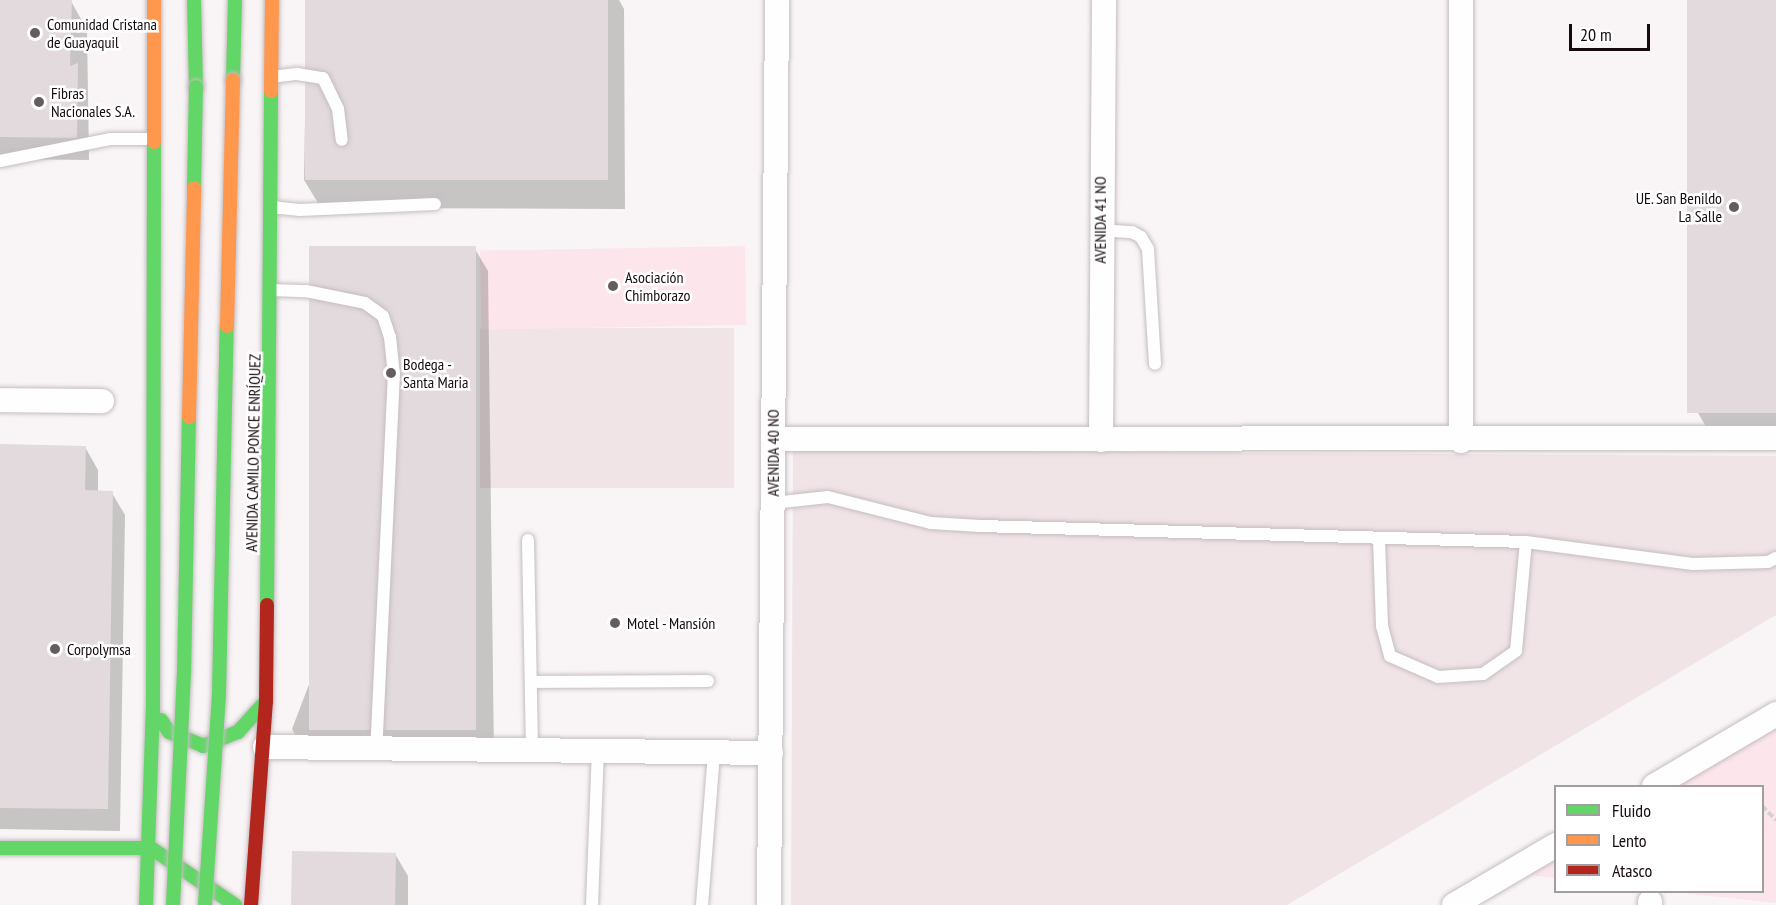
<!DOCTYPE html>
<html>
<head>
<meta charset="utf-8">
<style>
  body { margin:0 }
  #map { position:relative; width:1776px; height:905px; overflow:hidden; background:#f9f5f6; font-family:"PT Sans Narrow",sans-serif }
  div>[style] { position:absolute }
  .built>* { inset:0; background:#f0e4e7; transform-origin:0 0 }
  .green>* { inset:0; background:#fce6ec; transform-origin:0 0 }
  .shadow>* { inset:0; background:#0003 }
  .building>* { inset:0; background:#e2dadc; transform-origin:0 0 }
  .path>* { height:4px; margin-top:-2px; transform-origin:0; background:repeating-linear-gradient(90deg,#d2d0d1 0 6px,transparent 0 9px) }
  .roads { filter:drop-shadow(0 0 2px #c5bdc0) drop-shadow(0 0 2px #c5bdc0) }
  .lane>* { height:12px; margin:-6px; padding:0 6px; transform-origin:6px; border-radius:6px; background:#fefefe }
  .street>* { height:24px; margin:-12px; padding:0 12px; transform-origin:12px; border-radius:12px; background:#fefefe }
  .fast>* { height:14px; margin:-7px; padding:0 7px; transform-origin:7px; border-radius:7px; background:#63d668 }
  .slow>* { height:14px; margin:-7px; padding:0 7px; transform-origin:7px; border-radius:7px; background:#ff974d }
  .jam>* { height:14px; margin:-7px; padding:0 7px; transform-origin:7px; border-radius:7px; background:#b3261e }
  .bridges { filter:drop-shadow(0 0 2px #c5bdc0) drop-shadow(0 0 2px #c5bdc0) }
  .fast-bridge>* { height:14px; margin:-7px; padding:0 7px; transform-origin:7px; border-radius:7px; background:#63d668 }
  .slow-bridge>* { height:14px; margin:-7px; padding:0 7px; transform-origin:7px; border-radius:7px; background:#ff974d }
  .dots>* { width:16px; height:16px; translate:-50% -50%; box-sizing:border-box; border:3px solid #fff; border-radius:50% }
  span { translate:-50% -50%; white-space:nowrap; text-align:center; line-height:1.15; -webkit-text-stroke:5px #fff; paint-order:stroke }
  .poi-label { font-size:16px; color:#160a0e }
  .left { translate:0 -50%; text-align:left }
  .right { translate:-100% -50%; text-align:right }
  .street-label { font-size:16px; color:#160a0e }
  .legend { position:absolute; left:1554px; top:785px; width:210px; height:108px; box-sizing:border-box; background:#fff; border:2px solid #a29d9f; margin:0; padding:8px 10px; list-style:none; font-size:18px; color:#160a0e }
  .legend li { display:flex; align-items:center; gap:12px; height:30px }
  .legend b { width:30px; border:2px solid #a29d9f }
  .scale { position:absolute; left:1569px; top:24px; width:81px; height:27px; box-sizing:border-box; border:3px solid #160a0e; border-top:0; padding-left:8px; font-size:18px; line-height:21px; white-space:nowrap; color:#160a0e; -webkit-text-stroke:4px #fff; paint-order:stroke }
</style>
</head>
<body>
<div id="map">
  <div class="built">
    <i style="left:480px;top:328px;width:254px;height:160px"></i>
    <i style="clip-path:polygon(793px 450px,1776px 456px,1776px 615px,1287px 905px,791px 905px)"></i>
  </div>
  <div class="green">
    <i style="left:745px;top:246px;width:79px;height:265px;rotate:89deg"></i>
    <i style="clip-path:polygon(1776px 720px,1776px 903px,1672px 892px,1762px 892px,1762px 786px,1663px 786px)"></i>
    <i style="clip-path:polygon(1555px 849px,1555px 878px,1515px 873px)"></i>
  </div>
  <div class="shadow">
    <i style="clip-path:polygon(0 0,71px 1px,87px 30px,89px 160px,0 159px)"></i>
    <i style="clip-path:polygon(307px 0,619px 0,624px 9px,625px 209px,321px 208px,304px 180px)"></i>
    <i style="clip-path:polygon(1688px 0,1776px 0,1776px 437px,1711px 435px,1698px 413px)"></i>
    <i style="clip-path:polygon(475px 249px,488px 271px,494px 758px,305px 752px,292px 729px)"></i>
    <i style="clip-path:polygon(0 446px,85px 447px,98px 470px,98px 492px,112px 493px,125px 515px,120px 831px,0 829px)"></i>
    <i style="clip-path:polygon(395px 854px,408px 876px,408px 905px,293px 905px)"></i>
  </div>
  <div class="building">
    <i style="clip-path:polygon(0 0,72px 0,70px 66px,78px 63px,77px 138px,0 137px)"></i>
    <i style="left:305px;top:0;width:303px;height:180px"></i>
    <i style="left:1687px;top:0;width:89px;height:413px"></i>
    <i style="left:309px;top:246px;width:167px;height:484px"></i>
    <i style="clip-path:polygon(0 444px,86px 446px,85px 490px,113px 491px,108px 809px,0 808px)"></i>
    <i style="left:292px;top:851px;width:104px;height:54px;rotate:1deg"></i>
  </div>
  <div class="path">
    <i style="left:1762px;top:806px;width:20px;rotate:45deg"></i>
  </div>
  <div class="roads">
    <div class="lane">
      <i style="left:271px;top:77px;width:26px;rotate:-7deg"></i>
      <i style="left:297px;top:74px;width:26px;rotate:9deg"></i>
      <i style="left:323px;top:78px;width:34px;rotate:64deg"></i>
      <i style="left:338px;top:109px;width:31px;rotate:83deg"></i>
      <i style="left:0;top:161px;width:112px;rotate:-11.3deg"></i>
      <i style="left:110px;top:139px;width:43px"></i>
      <i style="left:271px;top:207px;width:29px;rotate:6deg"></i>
      <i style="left:300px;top:210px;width:135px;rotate:-2.5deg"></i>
      <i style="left:1100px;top:230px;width:32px;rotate:4deg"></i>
      <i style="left:1132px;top:232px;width:10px;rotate:29deg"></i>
      <i style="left:1141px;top:237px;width:14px;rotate:60deg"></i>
      <i style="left:1148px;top:249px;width:115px;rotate:86.5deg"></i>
      <i style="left:272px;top:290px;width:34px;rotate:2deg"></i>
      <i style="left:306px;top:291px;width:60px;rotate:11.5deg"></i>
      <i style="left:365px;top:303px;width:22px;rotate:36deg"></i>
      <i style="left:383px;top:316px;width:22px;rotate:72deg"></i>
      <i style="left:390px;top:337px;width:36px;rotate:84deg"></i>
      <i style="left:394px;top:373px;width:375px;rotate:92.7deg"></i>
      <i style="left:773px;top:503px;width:55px;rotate:-6.2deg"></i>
      <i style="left:828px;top:497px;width:106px;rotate:14.2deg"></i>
      <i style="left:931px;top:523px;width:49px;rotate:3.5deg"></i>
      <i style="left:980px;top:526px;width:546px;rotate:1.68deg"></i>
      <i style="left:1526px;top:542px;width:168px;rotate:7.5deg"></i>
      <i style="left:1693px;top:564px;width:75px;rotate:-1.5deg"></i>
      <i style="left:1768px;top:562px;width:9px;rotate:-27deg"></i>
      <i style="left:1379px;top:539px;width:87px;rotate:88deg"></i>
      <i style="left:1382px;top:626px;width:31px;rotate:75deg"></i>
      <i style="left:1390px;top:656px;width:52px;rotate:23.6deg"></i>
      <i style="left:1438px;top:677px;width:45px;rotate:-3.8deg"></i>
      <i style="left:1483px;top:674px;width:40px;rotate:-34.9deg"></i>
      <i style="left:1516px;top:651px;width:109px;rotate:-84.8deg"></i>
      <i style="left:528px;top:540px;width:209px;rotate:88.9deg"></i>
      <i style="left:533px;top:682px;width:175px;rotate:-0.3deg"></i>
      <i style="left:592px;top:905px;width:155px;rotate:-87.8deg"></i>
      <i style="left:702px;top:905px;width:152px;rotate:-85.5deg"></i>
    </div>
    <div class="street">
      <i style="left:0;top:400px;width:102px;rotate:0.6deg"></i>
      <i style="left:773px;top:439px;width:1003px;rotate:-0.06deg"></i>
      <i style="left:1101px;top:440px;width:440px;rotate:-89.6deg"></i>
      <i style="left:1461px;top:441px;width:441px;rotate:-90deg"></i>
      <i style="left:265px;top:747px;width:506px;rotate:0.68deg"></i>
      <i style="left:1654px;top:786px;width:142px;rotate:-30.5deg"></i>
      <i style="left:769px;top:905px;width:905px;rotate:-89.49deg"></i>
      <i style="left:1454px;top:905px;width:118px;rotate:-30.5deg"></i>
      <i style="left:1650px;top:905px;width:3px;rotate:-90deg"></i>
    </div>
    <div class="fast">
      <i style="left:194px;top:0;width:87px;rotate:88.7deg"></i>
      <i style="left:233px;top:80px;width:80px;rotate:-88.6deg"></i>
      <i style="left:267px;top:605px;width:514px;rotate:-89.55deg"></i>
      <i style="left:161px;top:720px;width:14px;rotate:56deg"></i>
      <i style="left:169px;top:732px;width:37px;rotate:22deg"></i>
      <i style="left:203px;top:746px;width:38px;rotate:-22deg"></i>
      <i style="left:238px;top:732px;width:42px;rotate:-47.9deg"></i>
      <i style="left:0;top:848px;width:151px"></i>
      <i style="left:151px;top:848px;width:102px;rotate:34.2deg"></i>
      <i style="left:146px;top:905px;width:197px;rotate:-88deg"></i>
      <i style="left:153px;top:708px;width:566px;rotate:-89.9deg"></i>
    </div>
    <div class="slow">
      <i style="left:271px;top:91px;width:91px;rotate:-89.4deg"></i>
      <i style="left:154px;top:142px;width:142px;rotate:-90deg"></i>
    </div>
    <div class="jam">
      <i style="left:251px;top:905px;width:205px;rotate:-85.8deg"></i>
      <i style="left:266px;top:701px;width:96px;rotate:-89.4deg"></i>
    </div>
  </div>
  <div class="bridges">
    <div class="fast-bridge">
      <i style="left:194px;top:188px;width:101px;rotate:-88.9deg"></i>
      <i style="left:173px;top:905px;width:231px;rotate:-87.3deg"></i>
      <i style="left:184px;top:674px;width:257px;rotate:-88.9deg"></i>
      <i style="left:205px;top:905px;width:212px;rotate:-86.2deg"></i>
      <i style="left:219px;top:693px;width:367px;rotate:-88.8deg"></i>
    </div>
    <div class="slow-bridge">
      <i style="left:227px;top:326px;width:246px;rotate:-88.6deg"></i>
      <i style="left:189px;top:417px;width:229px;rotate:-88.7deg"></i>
    </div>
  </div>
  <div class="dots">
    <i style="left:35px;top:33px;background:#655c5f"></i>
    <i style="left:39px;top:102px;background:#655c5f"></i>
    <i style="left:1734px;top:207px;background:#655c5f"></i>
    <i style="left:613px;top:286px;background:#655c5f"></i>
    <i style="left:391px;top:373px;background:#655c5f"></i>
    <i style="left:615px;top:623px;background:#655c5f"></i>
    <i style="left:55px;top:649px;background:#655c5f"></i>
  </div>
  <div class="poi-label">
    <span class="left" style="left:47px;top:33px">Comunidad Cristana<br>de Guayaquil</span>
    <span class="left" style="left:51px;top:102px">Fibras<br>Nacionales S.A.</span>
    <span class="right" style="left:1722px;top:207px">UE. San Benildo<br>La Salle</span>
    <span class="left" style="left:625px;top:286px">Asociación<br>Chimborazo</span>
    <span class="left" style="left:403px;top:373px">Bodega -<br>Santa Maria</span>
    <span class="left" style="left:627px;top:623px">Motel - Mansión</span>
    <span class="left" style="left:67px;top:649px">Corpolymsa</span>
  </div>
  <div class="street-label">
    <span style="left:1100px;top:220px;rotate:-90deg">AVENIDA 41 NO</span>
    <span style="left:253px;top:453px;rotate:-89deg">AVENIDA CAMILO PONCE ENRÍQUEZ</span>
    <span style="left:773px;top:453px;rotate:-90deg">AVENIDA 40 NO</span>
  </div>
  <ul class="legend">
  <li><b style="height:8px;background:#63d668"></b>Fluido</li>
  <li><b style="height:8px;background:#ff974d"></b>Lento</li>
  <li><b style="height:8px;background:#b3261e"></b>Atasco</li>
  </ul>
  <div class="scale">20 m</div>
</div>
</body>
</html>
